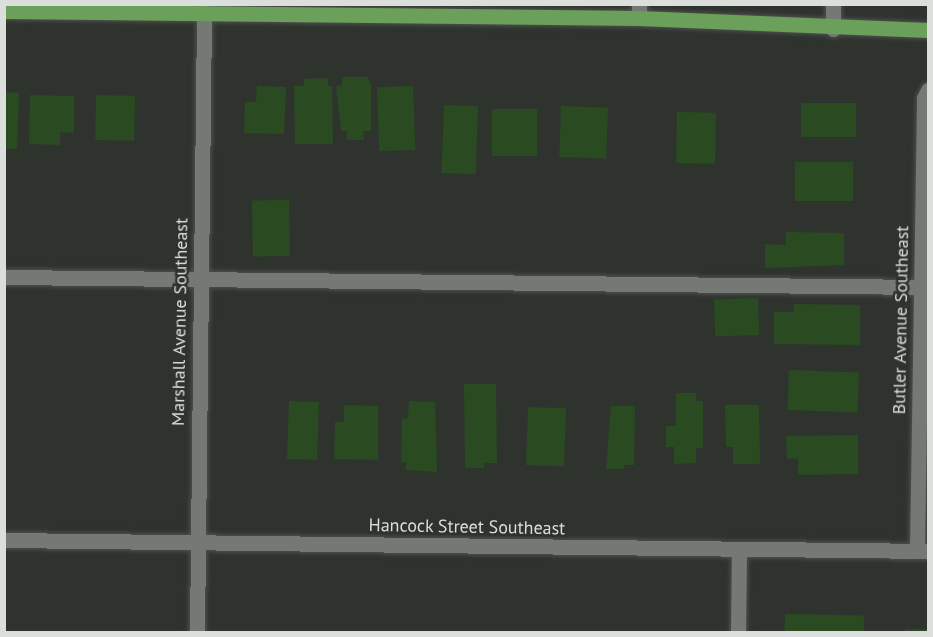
<!DOCTYPE html>
<html>
<head>
<meta charset="utf-8">
<style>
  body { margin:0 }
  #map { position:relative; width:933px; height:637px; overflow:hidden; background:#2f332e; font-family:"PT Sans",sans-serif }
  div>[style] { position:absolute }
  .building>* { inset:0; background:#2a4b21; transform-origin:0 0 }
  .roads { filter:drop-shadow(0 0 2px #4e514d) drop-shadow(0 0 2px #4e514d) }
  .minor>* { height:15px; margin:-7.5px; padding:0 7.5px; transform-origin:7.5px; border-radius:7.5px; background:#757973 }
  .major>* { height:15px; margin:-7.5px; padding:0 7.5px; transform-origin:7.5px; border-radius:7.5px; background:#6aa05a }
  span { translate:-50% -50%; white-space:nowrap; text-align:center; line-height:1.15; -webkit-text-stroke:5px #2f332e; paint-order:stroke }
  .street-label { font-size:18px; color:#dbdedb }
  .frame { position:absolute; inset:0; border:6px solid #dbdedb; pointer-events:none }
</style>
</head>
<body>
<div id="map">
  <div class="building">
    <i style="clip-path:polygon(342px 77px,368px 77px,371px 85px,371px 131px,363px 131px,364px 140px,347px 140px,347px 131px,341px 131px,336px 86px,342px 85px)"></i>
    <i style="clip-path:polygon(328px 78px,328px 86px,332px 86px,333px 144px,295px 144px,294px 86px,304px 86px,304px 79px)"></i>
    <i style="clip-path:polygon(257px 86px,286px 87px,284px 134px,244px 133px,245px 102px,256px 102px)"></i>
    <i style="left:413px;top:86px;width:64px;height:36px;rotate:88deg"></i>
    <i style="clip-path:polygon(4px 92px,19px 93px,17px 149px,4px 149px)"></i>
    <i style="clip-path:polygon(30px 95px,74px 96px,74px 133px,60px 132px,60px 145px,29px 144px)"></i>
    <i style="left:96px;top:95px;width:39px;height:45px;rotate:1deg"></i>
    <i style="left:801px;top:103px;width:55px;height:34px"></i>
    <i style="left:444px;top:105px;width:34px;height:68px;rotate:2deg"></i>
    <i style="left:561px;top:106px;width:47px;height:51px;rotate:2deg"></i>
    <i style="left:492px;top:109px;width:45px;height:47px"></i>
    <i style="left:677px;top:112px;width:39px;height:51px;rotate:1deg"></i>
    <i style="left:795px;top:162px;width:58px;height:39px"></i>
    <i style="left:289px;top:200px;width:56px;height:37px;rotate:89deg"></i>
    <i style="clip-path:polygon(786px 232px,844px 233px,844px 265px,765px 268px,765px 244px,786px 245px)"></i>
    <i style="left:758px;top:298px;width:37px;height:44px;rotate:88deg"></i>
    <i style="clip-path:polygon(794px 304px,860px 305px,860px 345px,774px 344px,774px 312px,793px 312px)"></i>
    <i style="left:789px;top:370px;width:70px;height:40px;rotate:2deg"></i>
    <i style="clip-path:polygon(464px 384px,496px 384px,497px 463px,484px 463px,484px 468px,465px 468px)"></i>
    <i style="clip-path:polygon(676px 393px,696px 393px,696px 401px,703px 401px,703px 448px,696px 448px,696px 463px,674px 464px,674px 447px,666px 447px,666px 426px,676px 426px)"></i>
    <i style="left:289px;top:401px;width:30px;height:58px;rotate:2deg"></i>
    <i style="clip-path:polygon(409px 401px,435px 402px,437px 472px,406px 470px,406px 462px,401px 462px,402px 418px,408px 419px)"></i>
    <i style="clip-path:polygon(344px 405px,378px 406px,378px 460px,334px 459px,335px 422px,344px 422px)"></i>
    <i style="clip-path:polygon(725px 405px,759px 405px,760px 464px,733px 464px,733px 447px,726px 447px)"></i>
    <i style="clip-path:polygon(611px 406px,635px 406px,634px 465px,624px 465px,624px 469px,606px 469px)"></i>
    <i style="left:528px;top:407px;width:38px;height:58px;rotate:2deg"></i>
    <i style="clip-path:polygon(858px 435px,858px 474px,798px 475px,798px 458px,787px 459px,786px 436px)"></i>
    <i style="left:785px;top:614px;width:79px;height:18px;rotate:1deg"></i>
    <i style="left:905px;top:629px;width:23px;height:3px"></i>
  </div>
  <div class="roads">
    <div class="minor">
      <i style="left:639px;top:4px;width:14px;rotate:90deg"></i>
      <i style="left:833px;top:29px;width:25px;rotate:-90deg"></i>
      <i style="left:4px;top:277px;width:924px;rotate:0.62deg"></i>
      <i style="left:4px;top:540px;width:924px;rotate:0.68deg"></i>
      <i style="left:917px;top:551px;width:453px;rotate:-89.1deg"></i>
      <i style="left:924px;top:98px;width:9px;rotate:-63deg"></i>
      <i style="left:197px;top:632px;width:620px;rotate:-89.35deg"></i>
      <i style="left:738px;top:632px;width:82px;rotate:-89.3deg"></i>
    </div>
    <div class="major">
      <i style="left:4px;top:11px;width:635px;rotate:0.63deg"></i>
      <i style="left:639px;top:18px;width:289px;rotate:2.4deg"></i>
    </div>
  </div>
  <div class="street-label">
    <span style="left:901px;top:320px;rotate:-89deg">Butler Avenue Southeast</span>
    <span style="left:180px;top:322px;rotate:-89deg">Marshall Avenue Southeast</span>
    <span style="left:467px;top:527px;rotate:1deg">Hancock Street Southeast</span>
  </div>
  <div class="frame"></div>
</div>
</body>
</html>
